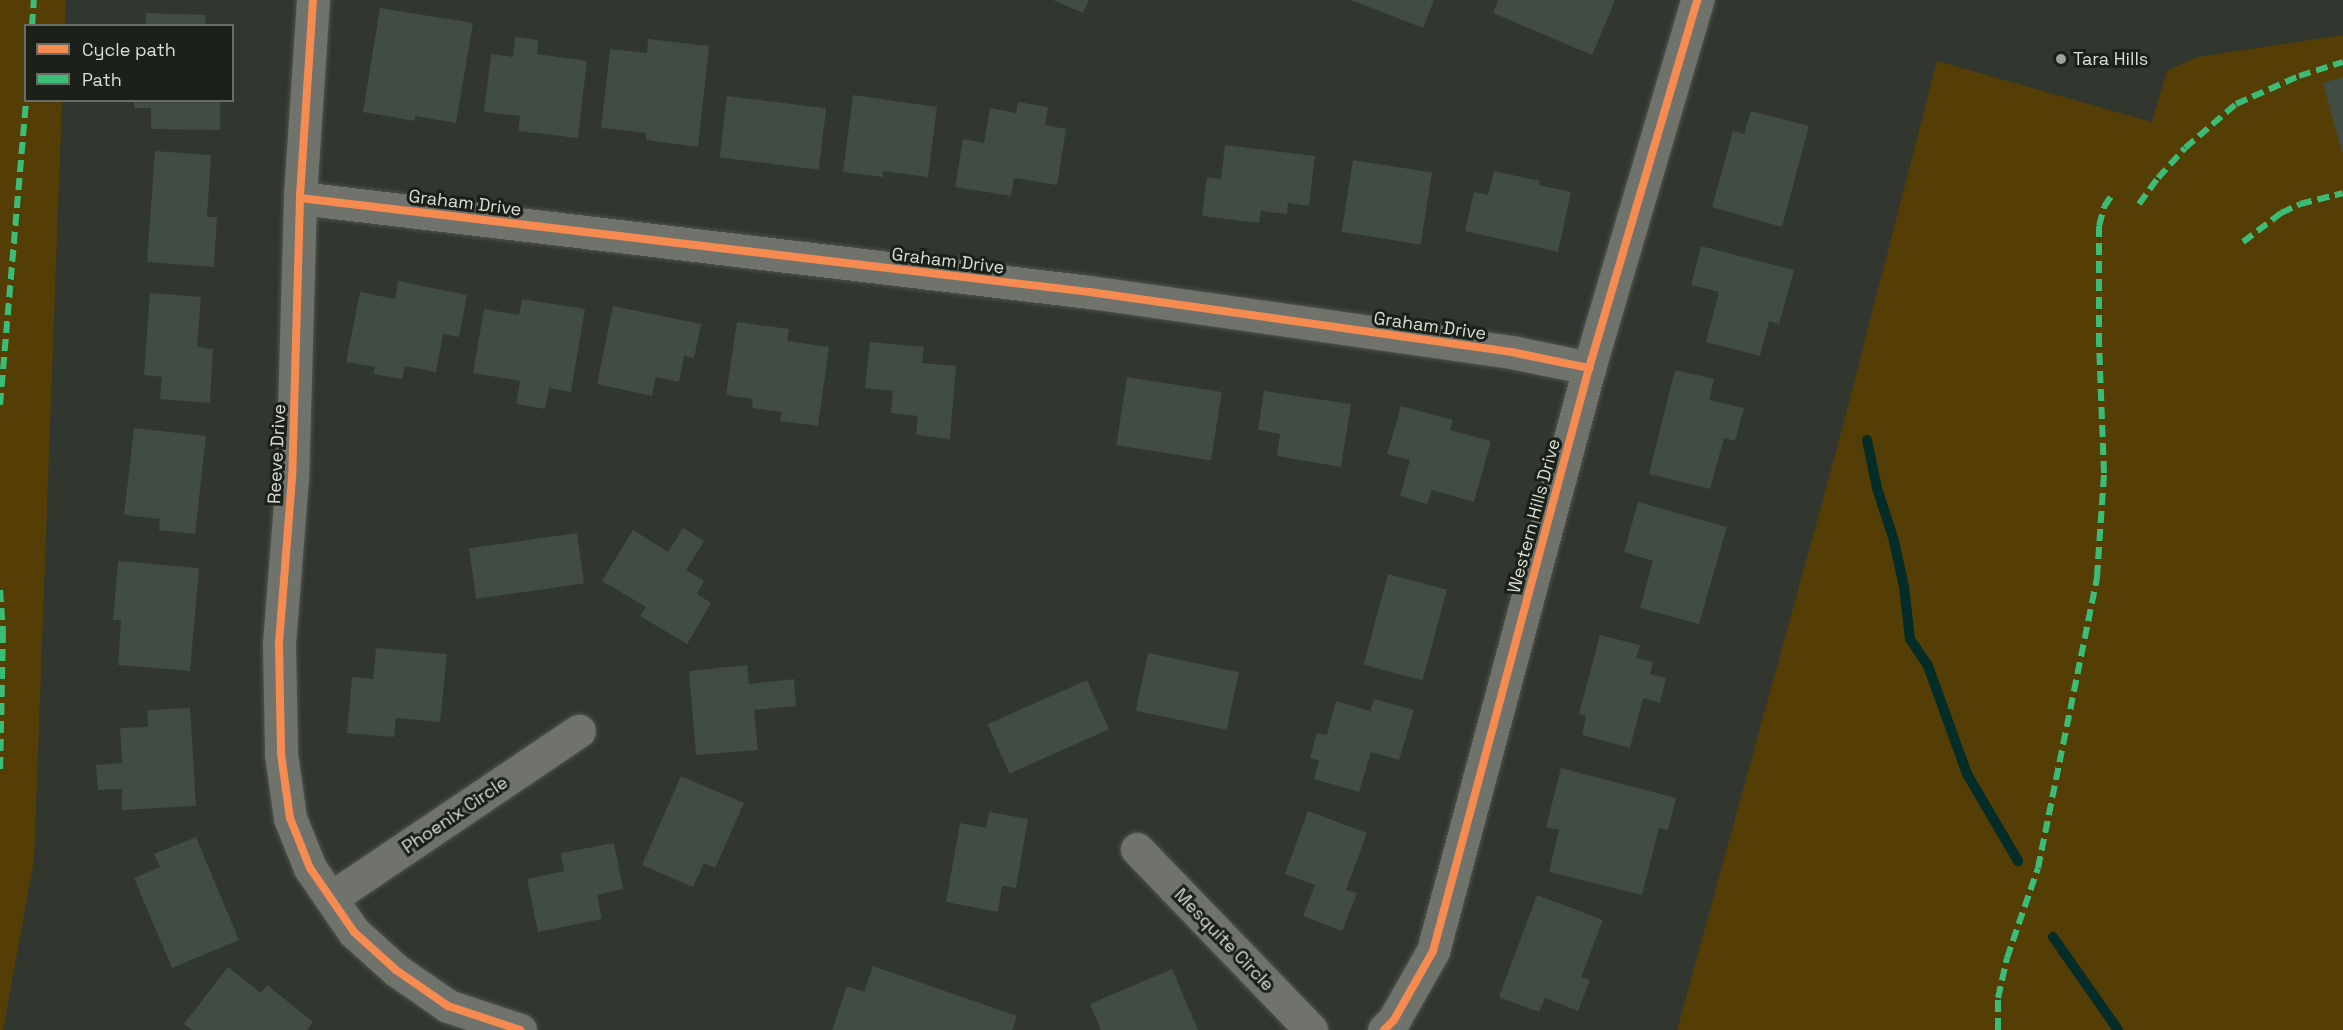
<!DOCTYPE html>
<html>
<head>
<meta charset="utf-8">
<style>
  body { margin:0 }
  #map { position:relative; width:2343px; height:1030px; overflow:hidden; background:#31362e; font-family:"Space Grotesk",sans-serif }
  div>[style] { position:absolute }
  .green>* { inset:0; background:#553e06 }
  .stream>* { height:10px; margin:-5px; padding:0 5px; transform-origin:5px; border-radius:5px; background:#042c28 }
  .building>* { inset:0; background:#404c44; transform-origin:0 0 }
  .roads { filter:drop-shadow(0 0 2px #4f544c) drop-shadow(0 0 2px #4f544c) }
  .minor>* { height:33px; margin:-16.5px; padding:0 16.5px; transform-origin:16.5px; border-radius:16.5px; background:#6f736c }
  .quiet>* { height:6px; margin-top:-3px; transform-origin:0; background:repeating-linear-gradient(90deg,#3abd76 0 12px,transparent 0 18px) }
  .cycleway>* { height:8px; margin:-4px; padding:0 4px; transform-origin:4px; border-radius:4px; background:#f68b52 }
  .dots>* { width:16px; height:16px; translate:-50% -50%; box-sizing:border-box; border:3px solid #1b2018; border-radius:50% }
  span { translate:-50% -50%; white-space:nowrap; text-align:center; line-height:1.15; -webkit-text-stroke:6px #1b2018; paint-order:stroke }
  .poi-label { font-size:18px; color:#d9dfd5 }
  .left { translate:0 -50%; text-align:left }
  .street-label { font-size:18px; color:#d9dfd5 }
  .legend { position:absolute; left:24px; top:24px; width:210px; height:78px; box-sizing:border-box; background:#1b2018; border:2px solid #676c64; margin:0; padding:8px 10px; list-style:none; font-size:18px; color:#d9dfd5 }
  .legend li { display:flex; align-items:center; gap:12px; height:30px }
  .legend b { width:30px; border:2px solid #676c64 }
</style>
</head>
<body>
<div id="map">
  <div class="green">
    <i style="clip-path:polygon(0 0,66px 0,65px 25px,26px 26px,26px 100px,62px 101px,34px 860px,3px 1030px,0 1030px)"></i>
    <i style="clip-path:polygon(2343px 35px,2343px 1030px,1677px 1030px,1836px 452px,1937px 61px,2152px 122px,2167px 71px,2197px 57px)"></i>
  </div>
  <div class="stream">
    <i style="left:1867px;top:440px;width:49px;rotate:78.2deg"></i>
    <i style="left:1877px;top:488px;width:56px;rotate:72.2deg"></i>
    <i style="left:1894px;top:541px;width:47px;rotate:77.7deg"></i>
    <i style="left:1904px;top:587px;width:52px;rotate:83.4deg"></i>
    <i style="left:1910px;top:639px;width:32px;rotate:56deg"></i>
    <i style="left:1928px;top:666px;width:115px;rotate:70.1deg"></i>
    <i style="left:1967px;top:774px;width:101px;rotate:59.6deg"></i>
    <i style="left:2053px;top:937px;width:113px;rotate:55deg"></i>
  </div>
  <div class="building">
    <i style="clip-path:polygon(1053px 0,1089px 0,1083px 13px)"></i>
    <i style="clip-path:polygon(1351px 0,1434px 0,1423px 28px)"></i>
    <i style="clip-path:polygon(1498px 0,1613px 0,1615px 1px,1592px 55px,1493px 13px)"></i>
    <i style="clip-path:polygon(380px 8px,473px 23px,456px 123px,415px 116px,415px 121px,363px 112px)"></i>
    <i style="clip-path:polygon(146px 13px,206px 15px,205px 26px,146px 26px)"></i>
    <i style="clip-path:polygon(515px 37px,538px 40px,537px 54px,587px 61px,578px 138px,518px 131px,520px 116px,484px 112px,491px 54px,513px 57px)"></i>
    <i style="clip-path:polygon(648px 39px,709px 46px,698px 147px,646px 140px,646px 133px,601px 128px,610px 49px,647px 53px)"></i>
    <i style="clip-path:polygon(2343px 77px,2343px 152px,2342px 152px,2323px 83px)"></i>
    <i style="clip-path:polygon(853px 95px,937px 107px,928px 177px,883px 171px,883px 177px,843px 172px)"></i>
    <i style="left:727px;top:96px;width:100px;height:62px;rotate:7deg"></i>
    <i style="clip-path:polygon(134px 100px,220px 100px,220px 130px,151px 129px,151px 108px,134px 108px)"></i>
    <i style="clip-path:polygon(1018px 102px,1048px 107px,1045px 125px,1066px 129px,1057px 185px,1014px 178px,1011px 196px,955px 187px,963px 139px,984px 143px,990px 108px,1016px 113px)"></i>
    <i style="clip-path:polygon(1751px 111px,1809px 126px,1782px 227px,1712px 207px,1733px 131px,1744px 134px)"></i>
    <i style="clip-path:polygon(1225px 145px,1315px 156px,1309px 206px,1288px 203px,1287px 214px,1261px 211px,1259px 223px,1202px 216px,1207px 177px,1221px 179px)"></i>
    <i style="clip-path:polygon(155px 151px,211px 155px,207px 217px,217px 217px,214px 267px,147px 262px)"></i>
    <i style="left:1353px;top:160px;width:80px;height:73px;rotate:9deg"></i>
    <i style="clip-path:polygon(1494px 171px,1540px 181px,1539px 185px,1571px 192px,1558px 252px,1465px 231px,1474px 192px,1488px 195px)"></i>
    <i style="clip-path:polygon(1701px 246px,1794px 270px,1779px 324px,1769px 321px,1760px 356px,1706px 342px,1719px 292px,1691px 285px)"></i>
    <i style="clip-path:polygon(398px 281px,467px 295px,459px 337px,443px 334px,436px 372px,405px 366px,402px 379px,373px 374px,375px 367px,346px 362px,360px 292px,395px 299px)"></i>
    <i style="clip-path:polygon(150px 293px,201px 297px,197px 347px,213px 349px,210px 403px,160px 399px,162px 377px,144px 375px)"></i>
    <i style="clip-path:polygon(522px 299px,585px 309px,571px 392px,549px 388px,545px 409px,516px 404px,520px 381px,473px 373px,484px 309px,519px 315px)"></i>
    <i style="clip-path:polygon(613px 306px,701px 324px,694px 358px,684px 356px,679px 382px,656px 377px,652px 396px,597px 384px)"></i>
    <i style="clip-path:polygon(737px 322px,789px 329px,787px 341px,829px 347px,818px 426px,780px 421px,782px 412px,752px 408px,753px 399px,726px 395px)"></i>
    <i style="clip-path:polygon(870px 342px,924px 347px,922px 363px,956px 366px,950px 439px,916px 435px,918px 416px,891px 413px,893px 391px,865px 388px)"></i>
    <i style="clip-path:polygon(1675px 370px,1714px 379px,1709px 400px,1744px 408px,1735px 441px,1724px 438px,1710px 489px,1649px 474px)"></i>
    <i style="left:1127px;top:377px;width:96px;height:69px;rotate:9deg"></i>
    <i style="clip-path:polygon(1264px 391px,1351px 404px,1341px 467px,1277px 456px,1280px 434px,1258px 430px)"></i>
    <i style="clip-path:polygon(1401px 406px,1453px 420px,1450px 430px,1491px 441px,1474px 502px,1432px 490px,1427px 504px,1400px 496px,1410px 460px,1387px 454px)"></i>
    <i style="clip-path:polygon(134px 428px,206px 436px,195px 534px,159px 530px,160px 519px,124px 515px)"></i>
    <i style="clip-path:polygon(1638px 502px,1727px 527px,1699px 624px,1640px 608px,1653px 561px,1624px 552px)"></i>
    <i style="clip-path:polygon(683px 528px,704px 541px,686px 570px,704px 581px,697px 594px,711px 603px,687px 644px,640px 616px,646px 607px,602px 581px,633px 530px,668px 552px)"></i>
    <i style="left:577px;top:533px;width:51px;height:109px;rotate:82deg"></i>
    <i style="clip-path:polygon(118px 561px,199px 568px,190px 671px,118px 665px,121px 620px,113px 620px)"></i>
    <i style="left:1388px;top:574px;width:61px;height:94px;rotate:15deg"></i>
    <i style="clip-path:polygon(1600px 635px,1640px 645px,1636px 658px,1653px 662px,1650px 674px,1666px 678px,1660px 703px,1643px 698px,1630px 748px,1582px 735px,1586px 716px,1579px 714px)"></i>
    <i style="clip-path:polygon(376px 648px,447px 654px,440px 722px,396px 718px,394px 737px,347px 733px,352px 677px,373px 679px)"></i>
    <i style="left:1148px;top:653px;width:93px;height:59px;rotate:12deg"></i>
    <i style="clip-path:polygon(747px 665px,749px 684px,794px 679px,796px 706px,754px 710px,758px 750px,696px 755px,689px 671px)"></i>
    <i style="left:1087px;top:680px;width:54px;height:109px;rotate:66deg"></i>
    <i style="clip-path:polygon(1374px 699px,1414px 710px,1399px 760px,1371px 752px,1359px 792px,1314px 779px,1319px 761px,1310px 758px,1317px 733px,1327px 735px,1336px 701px,1370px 711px)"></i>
    <i style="clip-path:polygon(190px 708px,196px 806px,122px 810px,122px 789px,98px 790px,96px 765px,122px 763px,120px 728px,148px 727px,147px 710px)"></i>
    <i style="clip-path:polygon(1561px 768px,1676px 798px,1668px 830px,1659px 828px,1642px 895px,1549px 872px,1559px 830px,1546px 827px)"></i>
    <i style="clip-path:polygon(681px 776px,744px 803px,715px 868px,704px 863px,693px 887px,642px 865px)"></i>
    <i style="clip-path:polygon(1308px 811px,1367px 833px,1346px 890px,1357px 893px,1342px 931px,1303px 916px,1315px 885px,1285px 874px)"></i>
    <i style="clip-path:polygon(989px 812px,1028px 819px,1016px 888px,1002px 886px,998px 912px,946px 902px,960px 823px,986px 828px)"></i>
    <i style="clip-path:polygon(196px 837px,239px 940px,172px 968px,134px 878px,160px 867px,154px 854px)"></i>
    <i style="clip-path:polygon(614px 843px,623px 889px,597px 895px,602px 919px,538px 932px,527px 879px,564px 871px,561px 853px)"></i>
    <i style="clip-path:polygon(1537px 895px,1603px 920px,1581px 977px,1590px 980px,1578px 1011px,1545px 998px,1539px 1012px,1499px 997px)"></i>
    <i style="clip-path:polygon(873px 966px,1017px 1016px,1012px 1030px,832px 1030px,847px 986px,864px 992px)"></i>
    <i style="clip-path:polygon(228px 967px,261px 993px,267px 985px,313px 1022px,307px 1030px,192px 1030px,184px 1024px)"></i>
    <i style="clip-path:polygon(1172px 969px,1198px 1030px,1101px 1030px,1090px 1004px)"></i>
  </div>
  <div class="roads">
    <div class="minor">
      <i style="left:313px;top:0;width:198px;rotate:93.8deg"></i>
      <i style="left:300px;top:198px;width:280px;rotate:91.6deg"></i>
      <i style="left:292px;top:478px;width:168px;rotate:94.5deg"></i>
      <i style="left:279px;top:645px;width:109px;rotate:88.9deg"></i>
      <i style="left:281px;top:754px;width:65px;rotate:82deg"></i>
      <i style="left:290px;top:818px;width:54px;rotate:68.2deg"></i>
      <i style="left:310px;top:868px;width:78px;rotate:55.5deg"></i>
      <i style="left:354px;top:932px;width:57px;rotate:42.1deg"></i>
      <i style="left:396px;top:970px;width:63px;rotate:34.7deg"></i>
      <i style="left:448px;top:1006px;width:76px;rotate:18.4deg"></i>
      <i style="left:300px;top:198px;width:796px;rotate:6.79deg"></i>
      <i style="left:1090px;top:292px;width:430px;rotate:8.1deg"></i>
      <i style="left:1516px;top:353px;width:75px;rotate:11.6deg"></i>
      <i style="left:1137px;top:849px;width:251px;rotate:46.1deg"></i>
      <i style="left:331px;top:898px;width:299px;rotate:-34deg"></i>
      <i style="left:1384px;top:1030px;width:14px;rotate:-45deg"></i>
      <i style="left:1394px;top:1020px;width:79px;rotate:-60.5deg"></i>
      <i style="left:1433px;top:951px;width:604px;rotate:-75.02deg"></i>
      <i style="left:1589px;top:368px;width:384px;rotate:-73.6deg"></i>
    </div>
  </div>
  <div class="quiet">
    <i style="left:32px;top:26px;width:26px;rotate:-86deg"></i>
    <i style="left:2139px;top:204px;width:32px;rotate:-54deg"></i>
    <i style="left:2158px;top:178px;width:40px;rotate:-48deg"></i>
    <i style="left:2185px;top:148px;width:67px;rotate:-40.8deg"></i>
    <i style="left:2236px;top:104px;width:69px;rotate:-24deg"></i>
    <i style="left:2299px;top:76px;width:46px;rotate:-17.7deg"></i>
    <i style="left:2243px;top:242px;width:48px;rotate:-37.3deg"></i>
    <i style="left:2281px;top:213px;width:21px;rotate:-25deg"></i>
    <i style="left:2300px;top:204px;width:44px;rotate:-14.3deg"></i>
    <i style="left:0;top:405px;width:306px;rotate:-85.1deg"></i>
    <i style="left:0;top:590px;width:41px;rotate:85.8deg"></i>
    <i style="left:3px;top:631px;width:142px;rotate:91.2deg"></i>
    <i style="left:1998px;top:1030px;width:32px;rotate:-90deg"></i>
    <i style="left:1998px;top:998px;width:41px;rotate:-77.3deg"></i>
    <i style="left:2007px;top:958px;width:95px;rotate:-71deg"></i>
    <i style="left:2038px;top:868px;width:297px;rotate:-78.5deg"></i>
    <i style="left:2097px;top:577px;width:104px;rotate:-86.1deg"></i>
    <i style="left:2104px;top:473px;width:128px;rotate:-92.2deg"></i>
    <i style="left:2099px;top:345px;width:119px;rotate:-90deg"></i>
    <i style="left:2099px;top:226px;width:20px;rotate:-75deg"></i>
    <i style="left:2104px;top:207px;width:17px;rotate:-57deg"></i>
  </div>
  <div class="cycleway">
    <i style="left:313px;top:0;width:198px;rotate:93.8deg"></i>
    <i style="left:300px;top:198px;width:280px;rotate:91.6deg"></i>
    <i style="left:292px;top:478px;width:168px;rotate:94.5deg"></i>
    <i style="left:279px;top:645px;width:109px;rotate:88.9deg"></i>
    <i style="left:281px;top:754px;width:65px;rotate:82deg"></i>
    <i style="left:290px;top:818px;width:54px;rotate:68.2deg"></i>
    <i style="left:310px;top:868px;width:78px;rotate:55.5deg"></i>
    <i style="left:354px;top:932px;width:57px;rotate:42.1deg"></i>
    <i style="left:396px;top:970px;width:63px;rotate:34.7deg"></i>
    <i style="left:448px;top:1006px;width:76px;rotate:18.4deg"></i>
    <i style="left:300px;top:198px;width:796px;rotate:6.79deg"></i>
    <i style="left:1090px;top:292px;width:430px;rotate:8.1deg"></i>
    <i style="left:1516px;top:353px;width:75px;rotate:11.6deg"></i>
    <i style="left:1384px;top:1030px;width:14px;rotate:-45deg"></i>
    <i style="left:1394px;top:1020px;width:79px;rotate:-60.5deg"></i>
    <i style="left:1433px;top:951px;width:604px;rotate:-75.02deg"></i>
    <i style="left:1589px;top:368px;width:384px;rotate:-73.6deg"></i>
  </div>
  <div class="dots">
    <i style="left:2061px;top:59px;background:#9ea49b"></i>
  </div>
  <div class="poi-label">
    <span class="left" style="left:2073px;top:59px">Tara Hills</span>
  </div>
  <div class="street-label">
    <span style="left:465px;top:203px;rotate:7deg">Graham Drive</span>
    <span style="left:948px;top:261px;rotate:7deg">Graham Drive</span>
    <span style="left:1430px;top:326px;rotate:8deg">Graham Drive</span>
    <span style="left:277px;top:454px;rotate:-87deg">Reeve Drive</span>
    <span style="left:1534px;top:516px;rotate:-75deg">Western Hills Drive</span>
    <span style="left:455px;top:815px;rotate:-34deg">Phoenix Circle</span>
    <span style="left:1224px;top:940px;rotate:46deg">Mesquite Circle</span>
  </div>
  <ul class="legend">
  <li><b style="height:8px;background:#f68b52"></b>Cycle path</li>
  <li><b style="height:8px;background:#3abd76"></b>Path</li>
  </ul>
</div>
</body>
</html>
